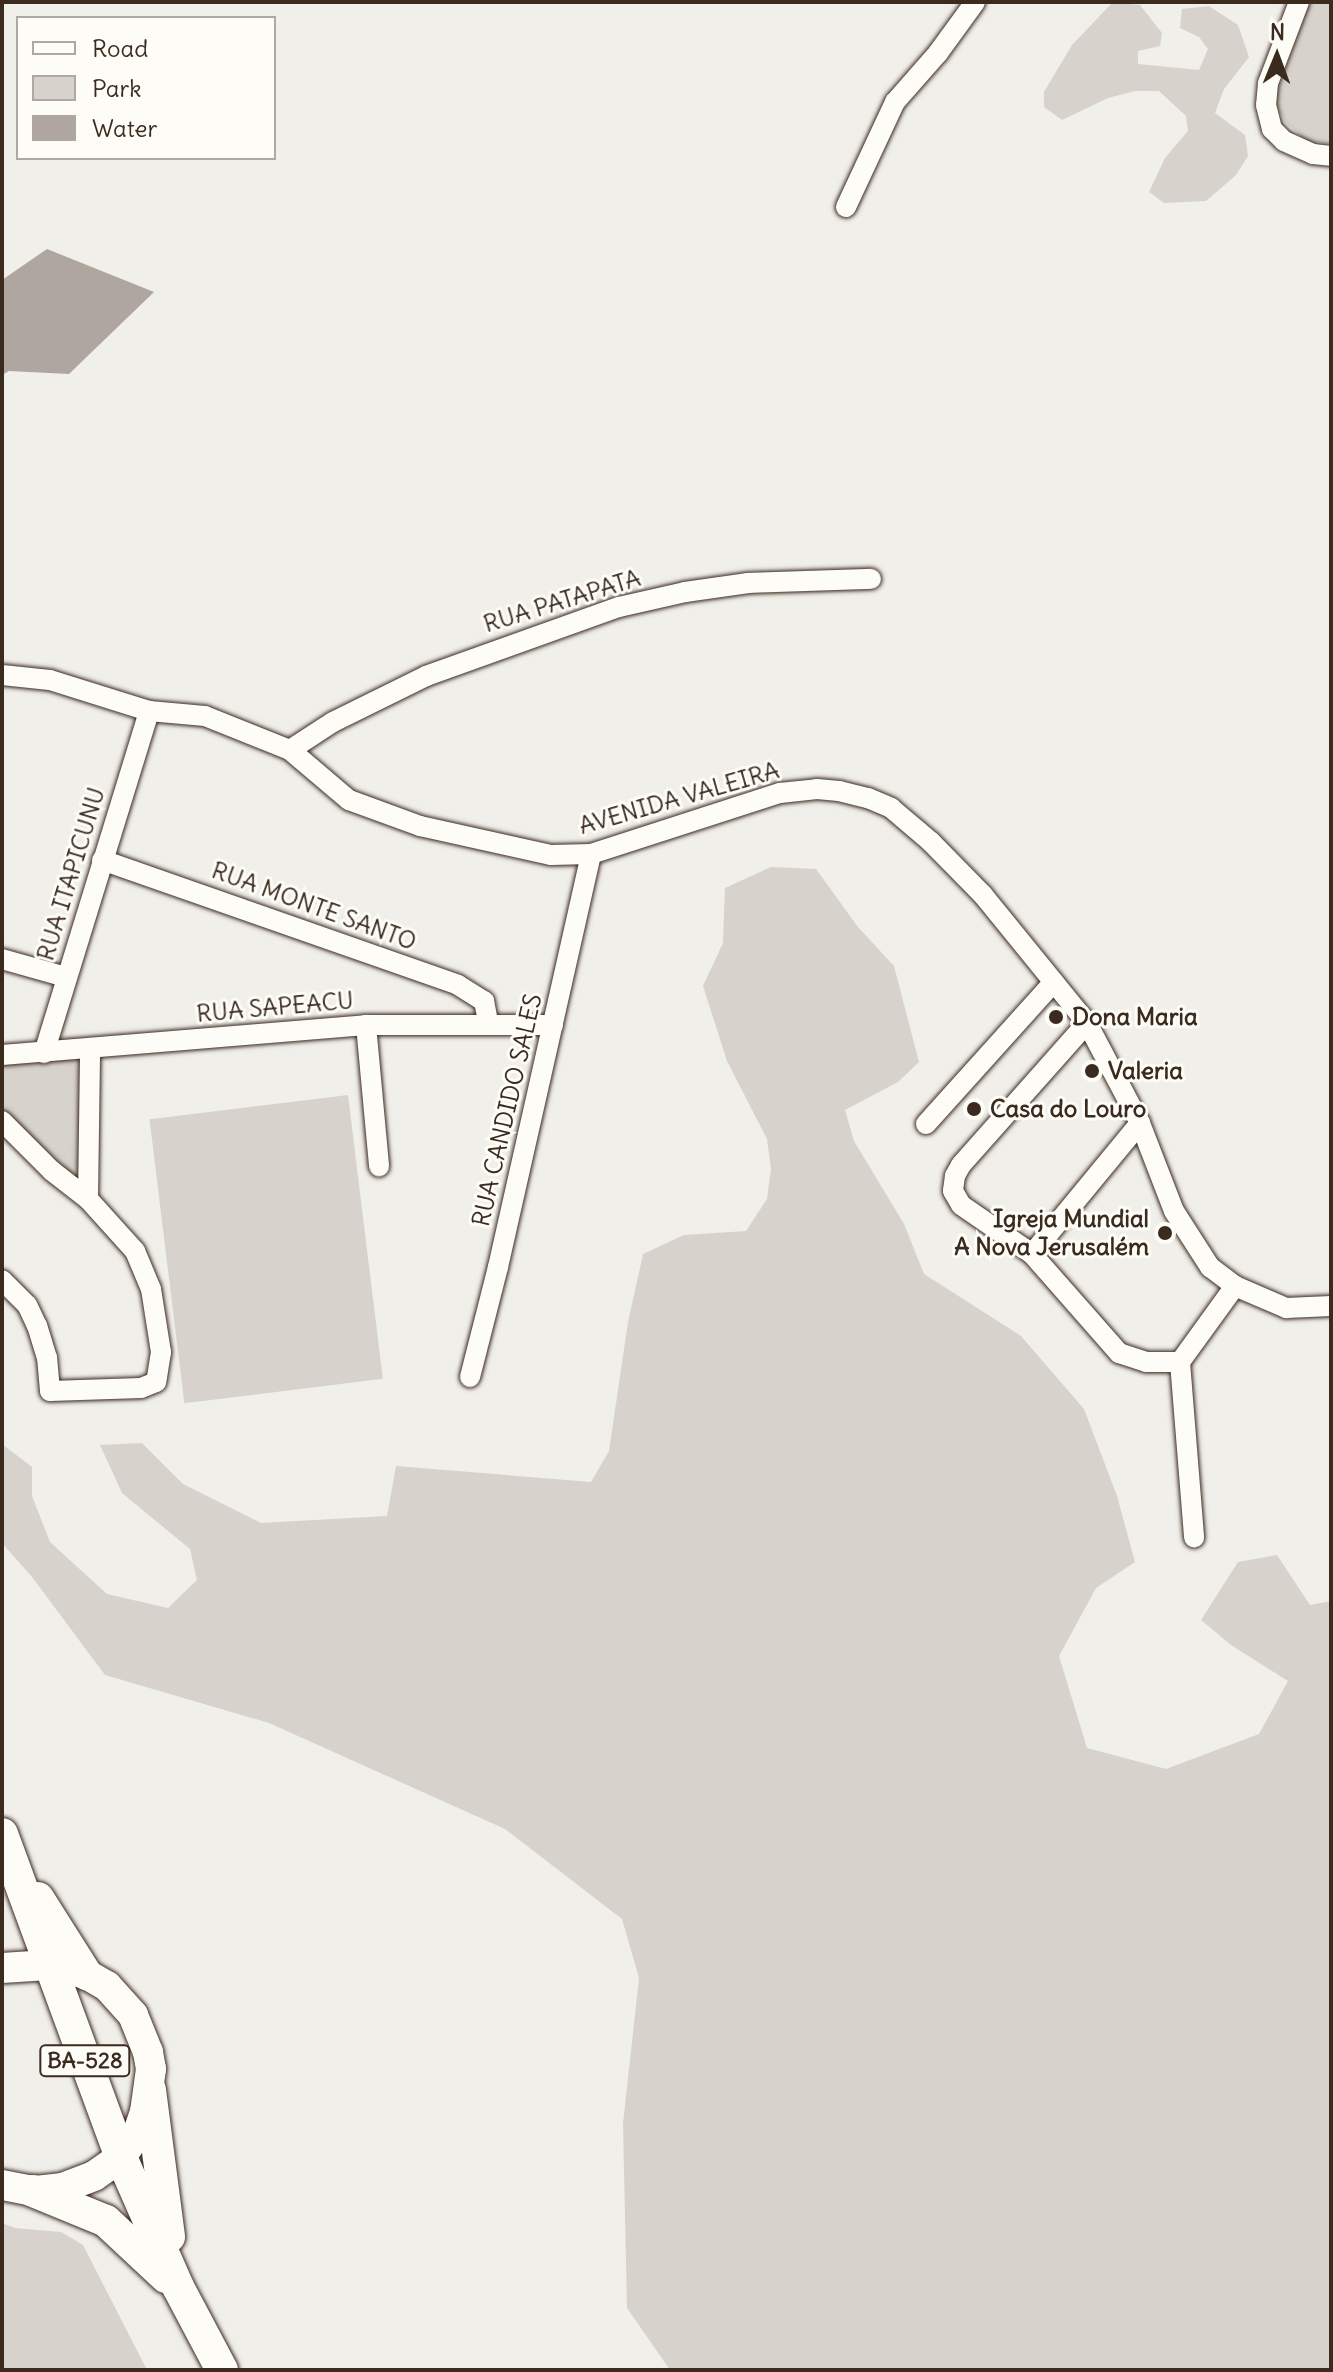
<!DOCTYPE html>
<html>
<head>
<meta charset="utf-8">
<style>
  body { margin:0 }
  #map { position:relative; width:1333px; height:2372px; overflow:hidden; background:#f1efea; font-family:Delius,sans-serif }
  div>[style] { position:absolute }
  .green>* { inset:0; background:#d7d2cc; transform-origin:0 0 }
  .water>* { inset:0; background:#aea69f }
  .roads { filter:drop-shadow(0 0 2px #3b2a1e) drop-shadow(0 0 2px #3b2a1e) }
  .minor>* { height:20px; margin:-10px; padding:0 10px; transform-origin:10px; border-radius:10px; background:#fdfcf7 }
  .secondary>* { height:30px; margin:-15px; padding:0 15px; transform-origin:15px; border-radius:15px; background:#fdfcf7 }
  .primary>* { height:32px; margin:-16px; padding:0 16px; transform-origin:16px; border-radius:16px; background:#fdfcf7 }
  .dots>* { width:22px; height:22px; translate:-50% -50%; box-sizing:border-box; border:4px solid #fdfcf7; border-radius:50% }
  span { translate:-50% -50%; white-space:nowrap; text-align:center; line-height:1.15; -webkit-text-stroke:6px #fdfcf7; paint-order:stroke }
  .shield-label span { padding:2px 6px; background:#fdfcf7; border:2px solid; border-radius:6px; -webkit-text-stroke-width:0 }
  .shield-label { font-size:22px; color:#3b2a1e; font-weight:700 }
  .street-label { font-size:24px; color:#3b2a1e }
  .poi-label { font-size:24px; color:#3b2a1e; font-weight:700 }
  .left { translate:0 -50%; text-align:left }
  .right { translate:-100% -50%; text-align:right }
  .frame { position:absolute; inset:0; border:4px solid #3b2a1e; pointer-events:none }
  .legend { position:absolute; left:16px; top:16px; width:260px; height:144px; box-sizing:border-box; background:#fdfcf7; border:2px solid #afa8a0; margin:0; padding:10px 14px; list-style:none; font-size:24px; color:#3b2a1e }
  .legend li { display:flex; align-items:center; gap:16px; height:40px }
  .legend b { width:40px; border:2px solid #afa8a0 }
  .north { position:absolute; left:1237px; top:16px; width:80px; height:80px; -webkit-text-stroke:6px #fdfcf7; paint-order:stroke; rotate:1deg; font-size:22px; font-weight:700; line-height:32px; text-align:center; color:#3b2a1e }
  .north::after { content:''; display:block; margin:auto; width:28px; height:36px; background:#3b2a1e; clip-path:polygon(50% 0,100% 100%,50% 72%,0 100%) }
</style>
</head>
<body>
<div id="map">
  <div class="green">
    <i style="clip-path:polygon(1113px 2px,1140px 5px,1162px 33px,1160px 46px,1138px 51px,1138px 64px,1199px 70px,1208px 49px,1199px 37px,1180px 28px,1182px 9px,1209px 6px,1238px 25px,1249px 57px,1224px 89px,1215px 113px,1245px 135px,1248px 156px,1236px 175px,1206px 201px,1164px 203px,1149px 192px,1165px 158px,1188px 131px,1186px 116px,1159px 91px,1135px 91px,1108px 98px,1062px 120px,1044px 107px,1044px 92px,1072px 45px)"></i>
    <i style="clip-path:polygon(1310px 2px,1331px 2px,1331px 144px,1307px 141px,1285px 122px,1274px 100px)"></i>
    <i style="clip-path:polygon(771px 867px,816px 869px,858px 927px,894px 966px,919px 1062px,898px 1082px,845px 1110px,854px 1141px,904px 1224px,924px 1274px,1021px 1336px,1084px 1409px,1117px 1496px,1135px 1562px,1096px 1588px,1059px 1656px,1087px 1748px,1166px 1769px,1259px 1734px,1288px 1681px,1231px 1645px,1201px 1620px,1238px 1562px,1277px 1555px,1310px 1605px,1331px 1601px,1331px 2370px,670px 2370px,627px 2308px,623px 2124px,639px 1978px,622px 1919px,505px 1829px,269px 1723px,105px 1675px,32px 1577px,2px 1543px,2px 1444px,32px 1467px,32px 1496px,50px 1542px,107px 1594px,168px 1608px,197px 1580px,190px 1549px,122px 1493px,100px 1445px,142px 1443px,183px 1484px,261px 1523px,387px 1516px,396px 1466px,591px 1482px,609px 1451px,628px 1322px,643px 1254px,684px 1235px,746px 1231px,767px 1199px,771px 1169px,767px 1139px,727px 1061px,703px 986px,723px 943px,725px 888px)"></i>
    <i style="clip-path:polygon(86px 1053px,84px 1191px,2px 1114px,2px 1058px)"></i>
    <i style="left:348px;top:1095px;width:286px;height:200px;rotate:83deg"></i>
    <i style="clip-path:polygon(2px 2223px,15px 2228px,61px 2232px,83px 2245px,147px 2370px,2px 2370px)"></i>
  </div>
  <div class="water">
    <i style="clip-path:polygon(47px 249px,154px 292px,69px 374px,9px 371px,2px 375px,2px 280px)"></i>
  </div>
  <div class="roads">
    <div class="minor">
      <i style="left:1299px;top:2px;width:87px;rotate:110.9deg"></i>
      <i style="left:1268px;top:83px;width:22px;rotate:95deg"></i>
      <i style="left:1266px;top:105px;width:25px;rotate:76deg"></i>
      <i style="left:1272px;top:129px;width:17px;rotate:45deg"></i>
      <i style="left:1284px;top:141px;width:32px;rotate:24deg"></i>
      <i style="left:1313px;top:154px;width:18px;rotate:6deg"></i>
      <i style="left:846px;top:207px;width:116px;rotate:-65deg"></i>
      <i style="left:895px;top:102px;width:65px;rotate:-48.7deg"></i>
      <i style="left:938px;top:53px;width:63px;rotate:-54deg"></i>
      <i style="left:2px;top:675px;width:48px;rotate:5.9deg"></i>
      <i style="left:50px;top:680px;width:104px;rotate:17.4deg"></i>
      <i style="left:149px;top:711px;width:56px;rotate:5.1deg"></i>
      <i style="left:205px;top:716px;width:92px;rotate:21.8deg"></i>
      <i style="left:290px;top:750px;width:77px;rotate:40.3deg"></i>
      <i style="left:349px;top:800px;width:76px;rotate:20.1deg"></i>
      <i style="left:420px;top:826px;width:134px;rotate:12.5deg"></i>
      <i style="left:551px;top:855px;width:40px;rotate:-1.4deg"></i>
      <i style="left:591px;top:854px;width:199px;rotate:-17.9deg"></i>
      <i style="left:780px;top:793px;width:37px;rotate:-6deg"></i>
      <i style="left:817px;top:789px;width:22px;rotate:5deg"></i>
      <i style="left:839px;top:791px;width:30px;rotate:14deg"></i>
      <i style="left:868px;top:798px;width:25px;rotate:23deg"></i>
      <i style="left:891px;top:808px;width:52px;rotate:40.4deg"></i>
      <i style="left:931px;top:842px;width:74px;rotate:45.5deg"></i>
      <i style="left:983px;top:895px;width:165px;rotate:50.9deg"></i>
      <i style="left:1087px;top:1023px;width:113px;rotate:62.1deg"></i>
      <i style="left:1140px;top:1123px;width:94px;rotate:68.9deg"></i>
      <i style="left:1174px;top:1211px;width:67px;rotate:57.3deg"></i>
      <i style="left:1210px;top:1267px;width:31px;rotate:37deg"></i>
      <i style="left:1235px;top:1286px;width:56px;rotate:23.3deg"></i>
      <i style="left:1286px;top:1308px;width:45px;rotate:-2.5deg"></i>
      <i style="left:290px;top:750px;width:51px;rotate:-33.1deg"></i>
      <i style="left:333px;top:722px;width:104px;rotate:-26.3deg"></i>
      <i style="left:426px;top:676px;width:205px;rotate:-19.7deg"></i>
      <i style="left:619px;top:607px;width:68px;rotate:-12.8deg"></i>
      <i style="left:685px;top:592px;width:64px;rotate:-8.1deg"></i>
      <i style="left:748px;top:583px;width:123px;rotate:-1.9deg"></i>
      <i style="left:102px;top:860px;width:377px;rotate:19.3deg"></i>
      <i style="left:458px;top:985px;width:31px;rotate:32deg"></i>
      <i style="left:484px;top:1001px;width:21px;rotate:79deg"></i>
      <i style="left:2px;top:959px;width:66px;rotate:15.7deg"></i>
      <i style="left:1087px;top:1023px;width:190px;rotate:131.6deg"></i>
      <i style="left:961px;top:1165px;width:13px;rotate:119deg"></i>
      <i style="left:955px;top:1176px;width:15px;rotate:98deg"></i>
      <i style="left:953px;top:1191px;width:16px;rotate:60deg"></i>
      <i style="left:961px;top:1205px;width:86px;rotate:34.6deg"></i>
      <i style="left:1032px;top:1254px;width:132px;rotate:48.7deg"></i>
      <i style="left:1119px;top:1353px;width:28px;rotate:18deg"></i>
      <i style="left:1146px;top:1362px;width:34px"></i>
      <i style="left:366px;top:1025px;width:142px;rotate:84.7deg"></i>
      <i style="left:44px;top:1053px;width:358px;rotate:-72.9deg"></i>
      <i style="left:2px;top:1055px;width:365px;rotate:-4.7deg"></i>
      <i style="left:366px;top:1025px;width:187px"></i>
      <i style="left:2px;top:1121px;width:71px;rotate:45deg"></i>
      <i style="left:52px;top:1171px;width:46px;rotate:37.9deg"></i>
      <i style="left:88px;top:1199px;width:70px;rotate:47.9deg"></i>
      <i style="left:135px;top:1251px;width:41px;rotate:67.2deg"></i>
      <i style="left:151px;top:1289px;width:64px;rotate:81deg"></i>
      <i style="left:161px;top:1352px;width:30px;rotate:99deg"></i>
      <i style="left:156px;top:1382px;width:16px;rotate:158deg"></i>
      <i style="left:141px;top:1388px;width:91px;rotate:178.1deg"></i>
      <i style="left:50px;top:1391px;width:33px;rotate:-95deg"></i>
      <i style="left:47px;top:1358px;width:34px;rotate:-107deg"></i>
      <i style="left:37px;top:1326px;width:23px;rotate:-115deg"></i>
      <i style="left:27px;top:1305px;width:35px;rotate:-135deg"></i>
      <i style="left:926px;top:1124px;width:191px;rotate:-48deg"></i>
      <i style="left:88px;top:1199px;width:149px;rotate:-89.2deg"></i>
      <i style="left:1032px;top:1254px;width:170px;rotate:-50.5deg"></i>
      <i style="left:1180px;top:1362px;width:176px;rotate:85.4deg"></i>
      <i style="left:1180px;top:1362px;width:94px;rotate:-54.1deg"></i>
      <i style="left:470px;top:1377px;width:114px;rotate:-75.7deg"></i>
      <i style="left:498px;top:1267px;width:423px;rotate:-77.3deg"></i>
    </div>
    <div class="secondary">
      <i style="left:2px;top:1968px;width:46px;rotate:-3.7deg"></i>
      <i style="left:48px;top:1965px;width:39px;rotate:13deg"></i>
      <i style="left:86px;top:1974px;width:24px;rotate:30deg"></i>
      <i style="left:107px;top:1986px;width:39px;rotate:48deg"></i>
      <i style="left:133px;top:2015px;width:40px;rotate:68deg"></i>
      <i style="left:148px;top:2052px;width:17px;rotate:80deg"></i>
      <i style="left:151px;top:2069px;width:43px;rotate:97.9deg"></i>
      <i style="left:145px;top:2112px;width:21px;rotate:109deg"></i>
      <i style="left:138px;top:2132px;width:30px;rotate:124deg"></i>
      <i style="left:121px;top:2157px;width:33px;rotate:145deg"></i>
      <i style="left:94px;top:2176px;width:33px;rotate:159deg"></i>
      <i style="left:63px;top:2188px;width:30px;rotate:174deg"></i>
      <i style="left:33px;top:2191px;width:32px;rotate:-169deg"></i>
    </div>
    <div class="primary">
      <i style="left:2px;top:1834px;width:344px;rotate:69.8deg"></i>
      <i style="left:121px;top:2157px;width:142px;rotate:66.3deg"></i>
      <i style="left:178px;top:2287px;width:94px;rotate:62.1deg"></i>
      <i style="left:38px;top:1898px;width:90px;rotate:57.7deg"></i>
      <i style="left:150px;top:2090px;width:148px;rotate:82.6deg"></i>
      <i style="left:33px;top:2191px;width:79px;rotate:22.3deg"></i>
      <i style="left:106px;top:2221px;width:82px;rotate:43deg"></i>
    </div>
  </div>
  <div class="dots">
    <i style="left:1056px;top:1017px;background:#3b2a1e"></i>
    <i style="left:1092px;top:1071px;background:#3b2a1e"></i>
    <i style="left:974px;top:1109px;background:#3b2a1e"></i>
    <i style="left:1165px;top:1233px;background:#3b2a1e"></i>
  </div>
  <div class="shield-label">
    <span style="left:85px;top:2061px">BA-528</span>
  </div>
  <div class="street-label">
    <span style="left:562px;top:601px;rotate:-17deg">RUA PATAPATA</span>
    <span style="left:679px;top:798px;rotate:-16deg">AVENIDA VALEIRA</span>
    <span style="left:71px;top:874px;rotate:-73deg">RUA ITAPICUNU</span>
    <span style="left:314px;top:906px;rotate:20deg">RUA MONTE SANTO</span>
    <span style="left:275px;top:1007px;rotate:-5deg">RUA SAPEACU</span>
    <span style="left:507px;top:1110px;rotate:-77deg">RUA CANDIDO SALES</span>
  </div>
  <div class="poi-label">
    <span class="left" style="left:1072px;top:1017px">Dona Maria</span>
    <span class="left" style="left:1108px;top:1071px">Valeria</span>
    <span class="left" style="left:990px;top:1109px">Casa do Louro</span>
    <span class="right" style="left:1149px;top:1233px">Igreja Mundial<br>A Nova Jerusalém</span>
  </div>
  <div class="frame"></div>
  <ul class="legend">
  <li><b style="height:10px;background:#fdfcf7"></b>Road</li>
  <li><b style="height:22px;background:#d7d2cc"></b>Park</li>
  <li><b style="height:22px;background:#aea69f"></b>Water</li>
  </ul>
  <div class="north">N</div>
</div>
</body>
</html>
